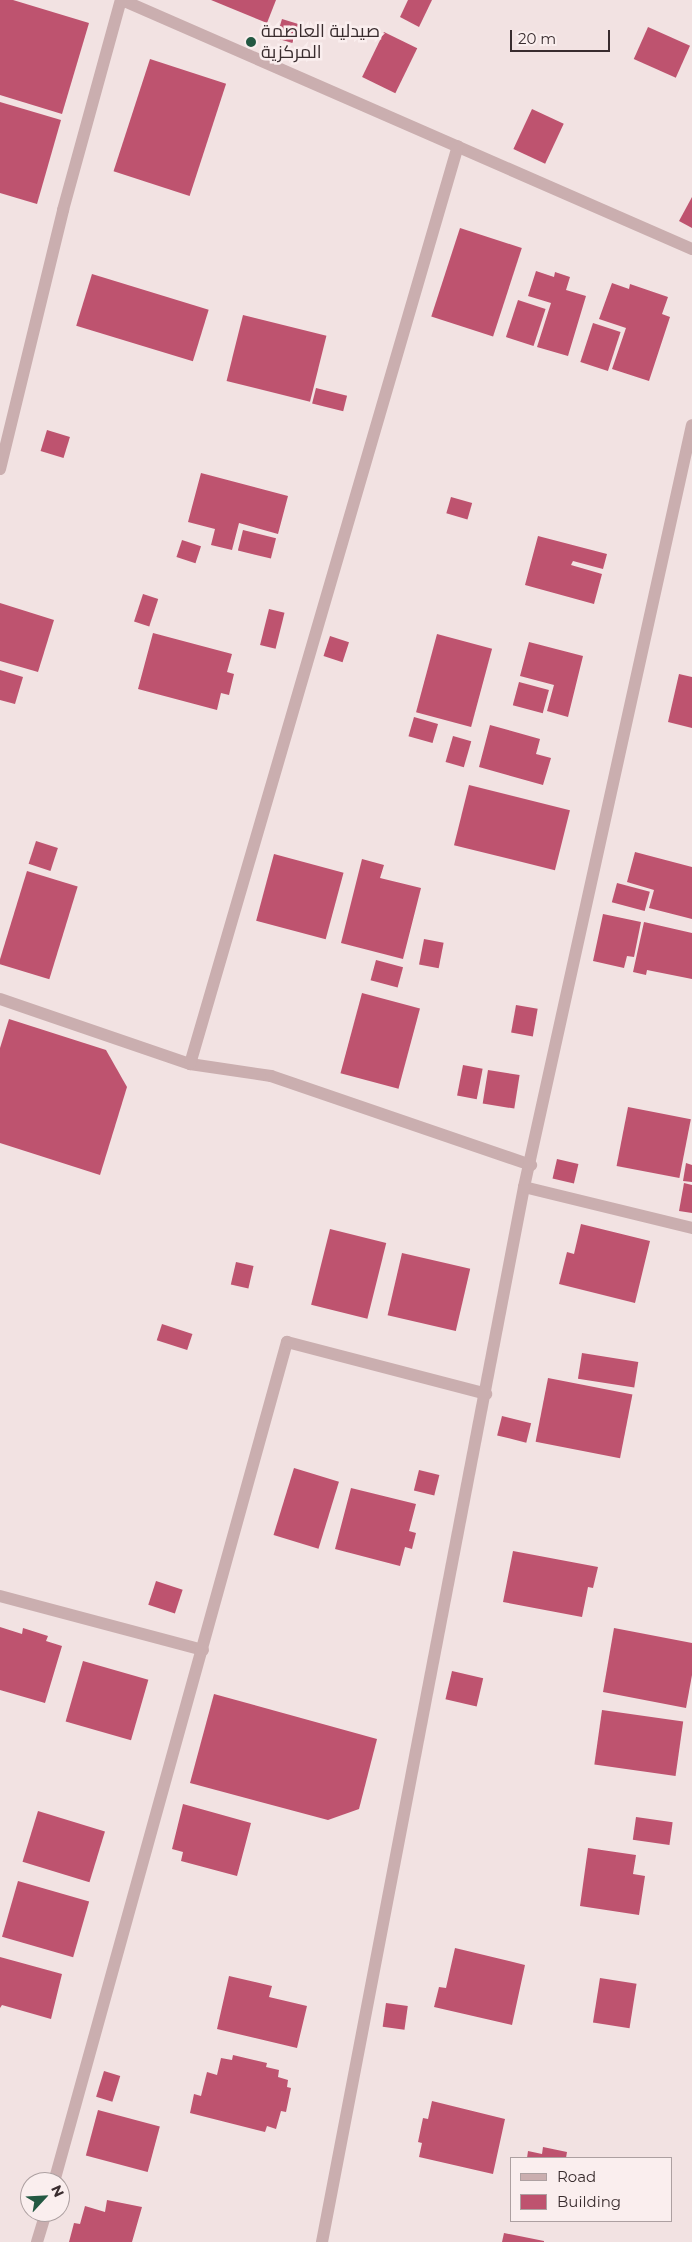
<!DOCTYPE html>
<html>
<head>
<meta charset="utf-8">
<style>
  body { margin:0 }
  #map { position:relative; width:692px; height:2242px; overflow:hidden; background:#f2e2e2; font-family:Montserrat,Cairo,sans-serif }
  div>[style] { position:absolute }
  .building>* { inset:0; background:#be536f; transform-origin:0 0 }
  .minor>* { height:12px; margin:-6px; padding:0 6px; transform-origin:6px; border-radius:6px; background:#caaeaf }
  .dots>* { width:14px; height:14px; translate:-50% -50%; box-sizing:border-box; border:2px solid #faeeee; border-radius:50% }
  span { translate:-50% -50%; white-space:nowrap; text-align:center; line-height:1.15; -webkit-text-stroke:5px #faeeee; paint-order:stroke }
  .poi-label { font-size:18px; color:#392c2e }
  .left { translate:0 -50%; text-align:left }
  .legend { position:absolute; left:510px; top:2157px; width:162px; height:65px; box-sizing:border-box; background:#faeeee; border:1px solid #ada0a1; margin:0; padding:6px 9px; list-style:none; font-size:15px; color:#392c2e }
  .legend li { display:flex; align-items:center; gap:10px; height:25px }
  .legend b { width:25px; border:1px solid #ada0a1 }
  .north { position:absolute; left:20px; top:2172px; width:50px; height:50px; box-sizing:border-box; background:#faeeee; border:1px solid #ada0a1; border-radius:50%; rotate:65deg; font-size:14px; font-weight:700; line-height:20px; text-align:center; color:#392c2e }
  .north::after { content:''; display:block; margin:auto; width:18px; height:22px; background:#235842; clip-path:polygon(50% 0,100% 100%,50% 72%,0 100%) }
  .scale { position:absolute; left:510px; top:30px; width:100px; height:22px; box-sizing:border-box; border:2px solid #392c2e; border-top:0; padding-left:6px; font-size:15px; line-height:18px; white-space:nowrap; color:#392c2e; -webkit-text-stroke:4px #faeeee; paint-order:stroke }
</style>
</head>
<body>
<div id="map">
  <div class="building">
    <i style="clip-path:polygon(0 0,13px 0,89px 23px,62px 114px,0 95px)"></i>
    <i style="clip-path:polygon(211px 0,276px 0,267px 23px)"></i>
    <i style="clip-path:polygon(408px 0,432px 0,419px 27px,400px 17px)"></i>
    <i style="left:282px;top:19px;width:17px;height:20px;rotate:17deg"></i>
    <i style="left:648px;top:27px;width:46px;height:35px;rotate:24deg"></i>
    <i style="left:384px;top:32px;width:37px;height:50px;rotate:26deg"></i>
    <i style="left:150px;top:59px;width:80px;height:118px;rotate:18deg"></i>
    <i style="clip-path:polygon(0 102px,61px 120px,37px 204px,0 193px)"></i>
    <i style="left:532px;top:109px;width:35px;height:44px;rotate:25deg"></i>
    <i style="clip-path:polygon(692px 197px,692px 228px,679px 221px)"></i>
    <i style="left:460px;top:228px;width:65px;height:93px;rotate:18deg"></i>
    <i style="clip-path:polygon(536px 271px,554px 277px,555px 272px,570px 277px,566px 290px,586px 296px,568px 356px,537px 347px,551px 303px,528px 296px)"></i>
    <i style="left:92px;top:274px;width:122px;height:54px;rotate:17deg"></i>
    <i style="clip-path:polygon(612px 283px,629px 289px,630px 284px,668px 297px,662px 314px,670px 317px,649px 381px,612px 369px,626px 328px,599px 319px)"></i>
    <i style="left:518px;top:300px;width:29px;height:39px;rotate:18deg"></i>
    <i style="left:243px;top:315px;width:86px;height:68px;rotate:14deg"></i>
    <i style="left:593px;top:323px;width:29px;height:41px;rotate:18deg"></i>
    <i style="left:316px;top:388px;width:32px;height:16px;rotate:14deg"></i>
    <i style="left:47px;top:430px;width:24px;height:22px;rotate:17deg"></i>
    <i style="clip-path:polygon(201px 473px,288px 496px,278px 534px,239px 523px,232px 550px,211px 545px,215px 529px,188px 522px)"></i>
    <i style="left:451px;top:497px;width:22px;height:17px;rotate:16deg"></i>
    <i style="left:243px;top:530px;width:34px;height:21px;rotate:14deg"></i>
    <i style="clip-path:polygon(538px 536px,607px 554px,603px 569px,573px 561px,571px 565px,602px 574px,594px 604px,525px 585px)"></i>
    <i style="left:182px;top:540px;width:20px;height:18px;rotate:18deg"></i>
    <i style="left:143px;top:594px;width:16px;height:29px;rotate:18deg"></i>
    <i style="clip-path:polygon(0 603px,54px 620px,38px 672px,0 661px)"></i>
    <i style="left:269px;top:609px;width:16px;height:37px;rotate:14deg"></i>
    <i style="clip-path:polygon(153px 633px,232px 654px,227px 672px,234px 674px,229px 695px,221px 693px,217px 710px,138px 689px)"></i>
    <i style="left:437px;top:634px;width:57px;height:81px;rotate:15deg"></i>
    <i style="left:330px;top:636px;width:20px;height:21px;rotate:18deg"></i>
    <i style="clip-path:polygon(529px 642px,583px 656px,568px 717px,547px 711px,554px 685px,520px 676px)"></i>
    <i style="clip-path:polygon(0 670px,23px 677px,15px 704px,0 700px)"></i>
    <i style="clip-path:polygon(679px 674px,692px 677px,692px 728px,668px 722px)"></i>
    <i style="left:519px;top:682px;width:31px;height:24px;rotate:15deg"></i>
    <i style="left:414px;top:717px;width:25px;height:20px;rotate:16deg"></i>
    <i style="clip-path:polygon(490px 725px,540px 739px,536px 754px,551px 758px,543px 785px,479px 767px)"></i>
    <i style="left:453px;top:736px;width:19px;height:27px;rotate:16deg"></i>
    <i style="left:469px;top:785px;width:104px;height:62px;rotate:14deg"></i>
    <i style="left:36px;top:841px;width:23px;height:24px;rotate:18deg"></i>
    <i style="clip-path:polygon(635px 852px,692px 867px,692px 919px,649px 908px,654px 890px,627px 882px)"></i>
    <i style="left:274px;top:854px;width:72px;height:69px;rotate:15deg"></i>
    <i style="clip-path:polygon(362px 859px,384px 865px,380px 878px,421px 888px,403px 959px,341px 943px)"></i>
    <i style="left:27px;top:871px;width:53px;height:97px;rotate:17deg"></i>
    <i style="left:617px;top:883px;width:34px;height:20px;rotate:15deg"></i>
    <i style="clip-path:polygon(603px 914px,641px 922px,634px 957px,627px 956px,624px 968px,593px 961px)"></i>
    <i style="clip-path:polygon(644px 922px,692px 933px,692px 979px,647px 970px,646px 975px,633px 972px)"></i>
    <i style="left:424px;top:939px;width:20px;height:26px;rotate:11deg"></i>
    <i style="left:376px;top:960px;width:28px;height:21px;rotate:15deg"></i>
    <i style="left:362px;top:993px;width:60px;height:83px;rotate:15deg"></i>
    <i style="left:516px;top:1005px;width:22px;height:28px;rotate:10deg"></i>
    <i style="clip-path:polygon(9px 1019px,106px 1050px,127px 1087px,100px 1175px,0 1143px,0 1048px)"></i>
    <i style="left:463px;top:1065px;width:20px;height:31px;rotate:11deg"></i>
    <i style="left:488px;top:1070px;width:32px;height:34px;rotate:9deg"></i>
    <i style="left:628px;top:1107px;width:64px;height:60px;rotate:11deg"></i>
    <i style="left:557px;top:1159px;width:22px;height:20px;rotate:13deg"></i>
    <i style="clip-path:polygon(686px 1163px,692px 1165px,692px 1182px,683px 1181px)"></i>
    <i style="clip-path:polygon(684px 1183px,692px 1185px,692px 1213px,679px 1211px)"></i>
    <i style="clip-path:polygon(581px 1224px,650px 1241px,635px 1303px,559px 1284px,567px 1252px,574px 1254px)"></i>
    <i style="left:330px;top:1229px;width:58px;height:78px;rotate:14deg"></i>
    <i style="left:402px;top:1253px;width:70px;height:64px;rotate:13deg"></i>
    <i style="left:236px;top:1262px;width:18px;height:23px;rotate:13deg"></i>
    <i style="left:162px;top:1324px;width:32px;height:17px;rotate:18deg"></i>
    <i style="left:582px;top:1353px;width:57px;height:26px;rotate:9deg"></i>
    <i style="left:548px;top:1378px;width:86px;height:65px;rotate:11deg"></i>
    <i style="left:502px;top:1416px;width:30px;height:20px;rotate:14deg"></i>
    <i style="left:294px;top:1468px;width:47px;height:70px;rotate:17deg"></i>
    <i style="left:419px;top:1470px;width:21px;height:21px;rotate:14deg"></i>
    <i style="clip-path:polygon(351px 1488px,416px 1504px,409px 1531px,416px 1533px,412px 1549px,405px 1547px,400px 1566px,335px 1549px)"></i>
    <i style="clip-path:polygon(513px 1551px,598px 1567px,593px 1588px,588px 1587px,582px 1617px,503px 1602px)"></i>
    <i style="left:156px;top:1581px;width:28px;height:25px;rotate:18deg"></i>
    <i style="clip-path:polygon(0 1627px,22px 1634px,23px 1628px,48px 1636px,46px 1641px,62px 1646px,45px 1703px,0 1690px)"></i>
    <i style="clip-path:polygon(614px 1628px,692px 1643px,692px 1675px,686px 1708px,603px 1692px)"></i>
    <i style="left:83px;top:1661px;width:68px;height:63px;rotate:16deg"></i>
    <i style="left:452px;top:1671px;width:32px;height:29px;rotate:13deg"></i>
    <i style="clip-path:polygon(214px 1694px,377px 1739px,359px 1809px,328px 1820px,190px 1783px)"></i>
    <i style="left:602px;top:1710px;width:82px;height:55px;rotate:8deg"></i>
    <i style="clip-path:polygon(183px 1804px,251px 1823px,237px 1876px,181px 1861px,183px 1852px,172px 1849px)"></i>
    <i style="left:38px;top:1811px;width:70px;height:53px;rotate:17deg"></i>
    <i style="left:636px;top:1817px;width:37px;height:23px;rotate:8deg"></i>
    <i style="clip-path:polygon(588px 1848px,636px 1855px,633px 1874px,645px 1876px,639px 1915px,580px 1906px)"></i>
    <i style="left:18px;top:1881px;width:74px;height:58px;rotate:16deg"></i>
    <i style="clip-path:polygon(455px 1948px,525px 1965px,512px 2025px,434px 2007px,439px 1987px,446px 1988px)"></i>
    <i style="clip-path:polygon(0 1957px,62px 1974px,51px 2019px,2px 2005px,0 2008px)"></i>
    <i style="clip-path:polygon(229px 1976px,272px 1986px,269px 1997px,307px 2006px,297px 2048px,217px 2029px)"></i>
    <i style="left:600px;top:1978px;width:37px;height:45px;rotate:9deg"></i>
    <i style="left:386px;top:2003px;width:22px;height:24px;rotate:8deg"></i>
    <i style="clip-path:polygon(233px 2055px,267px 2063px,266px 2067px,279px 2070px,278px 2077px,288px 2080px,287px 2087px,291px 2088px,286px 2112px,281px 2111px,276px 2129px,267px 2126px,265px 2132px,190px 2113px,194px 2094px,201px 2096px,207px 2072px,217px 2075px,221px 2058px,232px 2060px)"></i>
    <i style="left:104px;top:2071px;width:17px;height:27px;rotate:17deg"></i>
    <i style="clip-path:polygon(432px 2101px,505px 2119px,493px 2174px,419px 2157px,422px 2143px,418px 2142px,423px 2118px,428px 2119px)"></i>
    <i style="left:98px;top:2110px;width:64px;height:47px;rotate:15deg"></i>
    <i style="clip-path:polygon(543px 2147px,567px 2152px,566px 2158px,527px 2158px,528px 2151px,542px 2154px)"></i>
    <i style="clip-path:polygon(107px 2200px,142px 2207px,132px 2242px,69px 2242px,74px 2223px,80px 2224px,85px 2206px,105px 2212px)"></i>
    <i style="clip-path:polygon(504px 2233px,544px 2241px,544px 2242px,502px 2242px)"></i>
  </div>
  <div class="minor">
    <i style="left:122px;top:0;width:622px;rotate:23.6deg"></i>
    <i style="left:0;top:469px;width:267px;rotate:-76.3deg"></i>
    <i style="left:63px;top:210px;width:218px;rotate:-74.6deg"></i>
    <i style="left:0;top:999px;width:201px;rotate:18.9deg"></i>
    <i style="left:190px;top:1064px;width:82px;rotate:8.4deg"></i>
    <i style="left:271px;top:1076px;width:275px;rotate:18.9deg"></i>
    <i style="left:190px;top:1064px;width:956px;rotate:-73.73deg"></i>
    <i style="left:524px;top:1187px;width:173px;rotate:13.7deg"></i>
    <i style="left:0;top:1596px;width:210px;rotate:14.9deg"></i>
    <i style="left:54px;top:2182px;width:872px;rotate:-74.5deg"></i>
    <i style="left:287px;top:1342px;width:206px;rotate:14.6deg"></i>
    <i style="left:37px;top:2242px;width:31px;rotate:-73deg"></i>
    <i style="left:322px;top:2242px;width:1074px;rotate:-79.16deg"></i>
    <i style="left:524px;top:1187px;width:780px;rotate:-77.57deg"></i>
  </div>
  <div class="dots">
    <i style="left:251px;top:42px;background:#235842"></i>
  </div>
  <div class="poi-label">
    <span class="left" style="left:261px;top:42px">صيدلية العاصمة<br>المركزية</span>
  </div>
  <ul class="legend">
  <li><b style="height:6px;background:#caaeaf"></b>Road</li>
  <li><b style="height:14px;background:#be536f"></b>Building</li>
  </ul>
  <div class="north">N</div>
  <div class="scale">20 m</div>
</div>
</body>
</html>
